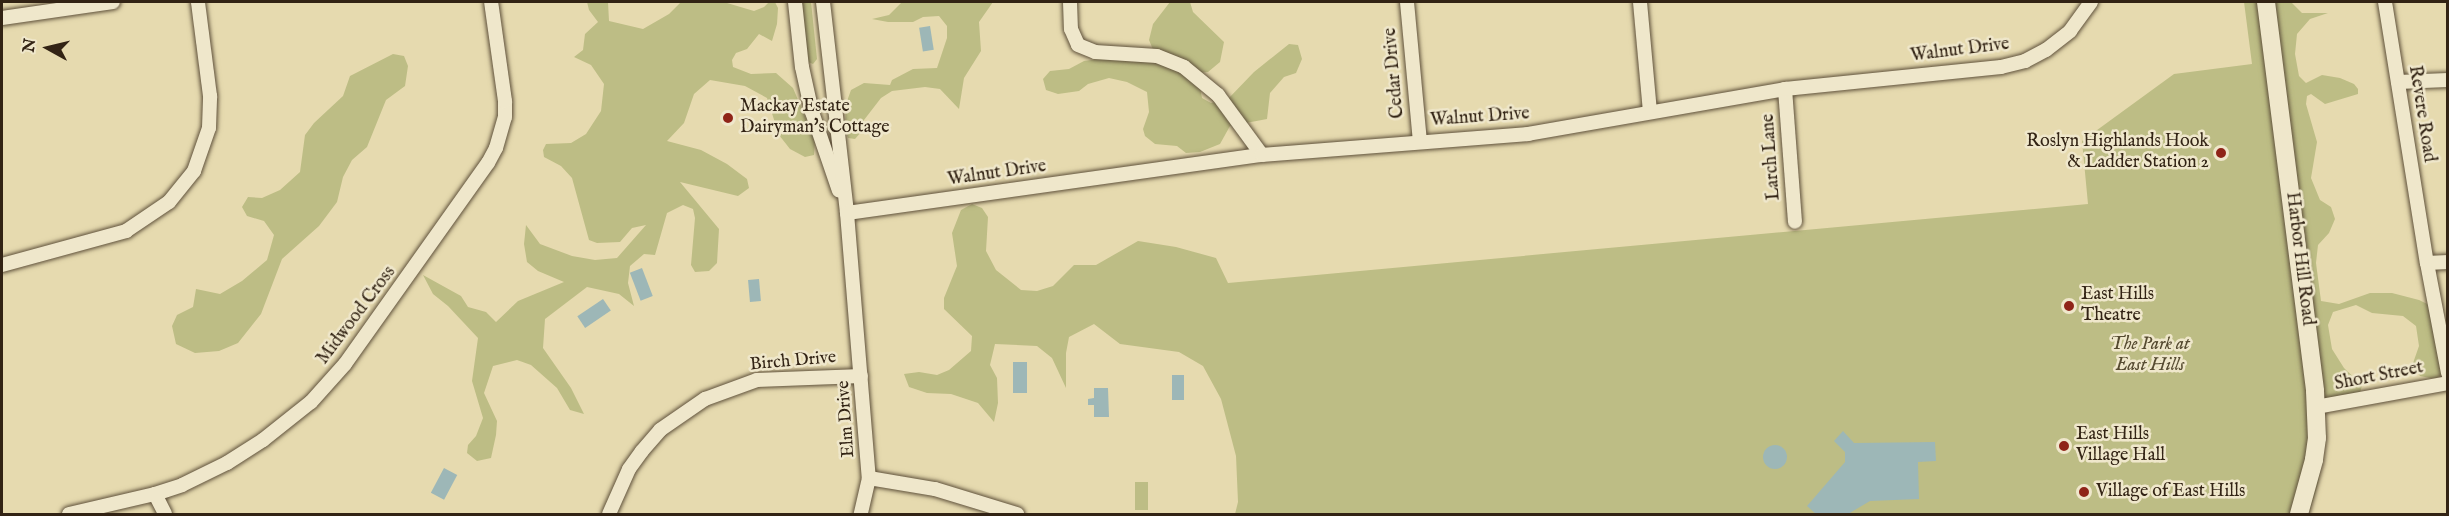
<!DOCTYPE html>
<html>
<head>
<meta charset="utf-8">
<style>
  body { margin:0 }
  #map { position:relative; width:2449px; height:516px; overflow:hidden; background:#e6daaf; font-family:"IM FELL English",serif }
  div>[style] { position:absolute }
  .green>* { inset:0; background:#bdbd85; transform-origin:0 0 }
  .water>* { inset:0; background:#9db7b7; transform-origin:0 0 }
  .round { border-radius:50% }
  .roads { filter:drop-shadow(0 0 2px #5f513b) drop-shadow(0 0 2px #5f513b) }
  .street>* { height:14px; margin:-7px; padding:0 7px; transform-origin:7px; border-radius:7px; background:#efe7cb }
  .secondary>* { height:18px; margin:-9px; padding:0 9px; transform-origin:9px; border-radius:9px; background:#efe7cb }
  .dots>* { width:16px; height:16px; translate:-50% -50%; box-sizing:border-box; border:3px solid #efe7cb; border-radius:50% }
  span { translate:-50% -50%; white-space:nowrap; text-align:center; line-height:1.15; -webkit-text-stroke:5px #efe7cb; paint-order:stroke }
  .street-label { font-size:18px; color:#322314 }
  .poi-label { font-size:18px; color:#322314 }
  .left { translate:0 -50%; text-align:left }
  .right { translate:-100% -50%; text-align:right }
  .park-label { font-size:18px; color:#554a30; font-style:italic }
  .frame { position:absolute; inset:0; border:3px solid #322314; pointer-events:none }
  .north { position:absolute; left:18px; top:18px; width:60px; height:60px; -webkit-text-stroke:4px #efe7cb; paint-order:stroke; rotate:278deg; font-size:16px; font-weight:700; line-height:24px; text-align:center; color:#322314 }
  .north::after { content:''; display:block; margin:auto; width:21px; height:27px; background:#322314; clip-path:polygon(50% 0,100% 100%,50% 72%,0 100%) }
</style>
</head>
<body>
<div id="map">
  <div class="green">
    <i style="clip-path:polygon(587px 2px,608px 2px,609px 21px,643px 29px,669px 14px,681px 2px,727px 3px,754px 11px,764px 7px,769px 2px,775px 2px,778px 8px,777px 24px,772px 41px,759px 34px,747px 49px,736px 53px,732px 60px,733px 67px,751px 74px,776px 73px,793px 88px,815px 140px,814px 155px,805px 157px,790px 149px,779px 135px,767px 98px,745px 86px,710px 80px,694px 94px,684px 123px,667px 141px,701px 150px,727px 164px,747px 179px,749px 188px,738px 196px,680px 182px,719px 229px,717px 263px,709px 271px,695px 272px,691px 265px,695px 218px,693px 209px,683px 205px,667px 213px,655px 255px,644px 254px,630px 266px,628px 283px,634px 306px,619px 294px,587px 287px,545px 319px,543px 348px,571px 388px,584px 414px,570px 410px,557px 388px,531px 365px,517px 360px,493px 366px,484px 393px,497px 421px,496px 435px,491px 458px,477px 461px,467px 453px,468px 445px,476px 436px,483px 418px,472px 381px,478px 338px,448px 306px,433px 294px,423px 275px,461px 296px,468px 307px,486px 312px,496px 322px,518px 301px,564px 282px,538px 271px,527px 262px,524px 244px,526px 225px,540px 244px,572px 256px,595px 260px,617px 258px,646px 225px,632px 228px,620px 242px,597px 243px,589px 240px,572px 178px,561px 166px,544px 157px,543px 150px,546px 144px,571px 143px,586px 134px,601px 111px,604px 84px,591px 65px,574px 57px,583px 50px,585px 34px,598px 22px,589px 10px)"></i>
    <i style="clip-path:polygon(800px 2px,811px 2px,817px 59px,813px 64px,808px 62px)"></i>
    <i style="clip-path:polygon(902px 2px,993px 2px,979px 22px,981px 51px,964px 78px,959px 109px,940px 89px,925px 87px,892px 91px,881px 98px,864px 120px,862px 131px,855px 139px,848px 138px,845px 129px,846px 104px,851px 90px,864px 83px,890px 85px,892px 80px,913px 69px,937px 68px,947px 38px,947px 26px,939px 16px,923px 17px,913px 22px,888px 22px,872px 19px,889px 15px)"></i>
    <i style="clip-path:polygon(1170px 2px,1190px 2px,1193px 12px,1224px 42px,1220px 62px,1208px 72px,1197px 73px,1202px 98px,1211px 103px,1228px 99px,1254px 72px,1289px 44px,1298px 45px,1302px 59px,1296px 73px,1284px 77px,1270px 93px,1267px 119px,1230px 126px,1220px 144px,1200px 152px,1186px 153px,1177px 146px,1155px 144px,1145px 136px,1143px 129px,1149px 112px,1147px 92px,1127px 82px,1109px 78px,1088px 84px,1079px 91px,1058px 94px,1046px 90px,1043px 79px,1050px 71px,1069px 69px,1084px 61px,1154px 52px,1149px 40px,1153px 24px)"></i>
    <i style="clip-path:polygon(2244px 2px,2291px 2px,2302px 13px,2328px 13px,2310px 19px,2297px 34px,2295px 54px,2299px 76px,2306px 83px,2322px 75px,2340px 78px,2354px 84px,2358px 89px,2358px 94px,2325px 104px,2311px 94px,2307px 96px,2306px 104px,2317px 142px,2311px 178px,2320px 200px,2331px 207px,2335px 219px,2329px 233px,2318px 245px,2316px 263px,2321px 301px,2339px 304px,2370px 293px,2392px 293px,2419px 300px,2444px 312px,2441px 330px,2443px 374px,2435px 379px,2420px 376px,2412px 366px,2419px 346px,2416px 326px,2403px 316px,2372px 313px,2356px 305px,2333px 312px,2328px 325px,2332px 349px,2344px 368px,2362px 385px,2360px 394px,2354px 398px,2341px 395px,2324px 403px,2326px 437px,2318px 484px,2310px 510px,2301px 507px,2299px 514px,1235px 514px,1238px 502px,1236px 456px,1221px 399px,1203px 366px,1179px 352px,1120px 344px,1094px 324px,1069px 337px,1066px 353px,1066px 388px,1052px 358px,1037px 346px,995px 344px,990px 365px,997px 378px,998px 403px,994px 422px,978px 403px,951px 394px,927px 393px,909px 387px,904px 374px,919px 372px,937px 375px,949px 370px,971px 351px,972px 336px,944px 309px,944px 298px,957px 266px,952px 233px,961px 210px,972px 204px,982px 208px,988px 217px,986px 251px,996px 270px,1021px 290px,1037px 291px,1053px 286px,1074px 265px,1096px 265px,1138px 241px,1176px 247px,1216px 258px,1228px 283px,2088px 204px,2082px 141px,2174px 74px,2252px 64px)"></i>
    <i style="clip-path:polygon(393px 54px,404px 56px,408px 66px,405px 86px,386px 100px,367px 147px,352px 160px,343px 177px,337px 202px,319px 226px,282px 259px,261px 314px,238px 343px,219px 351px,195px 353px,176px 344px,172px 326px,177px 315px,193px 307px,196px 289px,220px 294px,242px 281px,267px 260px,274px 235px,264px 221px,247px 216px,242px 207px,248px 197px,262px 198px,280px 190px,300px 172px,305px 135px,314px 123px,343px 96px,350px 76px)"></i>
    <i style="left:1135px;top:482px;width:13px;height:28px"></i>
  </div>
  <div class="water">
    <i style="left:930px;top:26px;width:24px;height:11px;rotate:81deg"></i>
    <i style="left:642px;top:268px;width:30px;height:13px;rotate:69deg"></i>
    <i style="left:759px;top:279px;width:22px;height:11px;rotate:85deg"></i>
    <i style="left:603px;top:299px;width:14px;height:31px;rotate:56deg"></i>
    <i style="left:1013px;top:362px;width:14px;height:31px"></i>
    <i style="left:1172px;top:375px;width:12px;height:25px"></i>
    <i style="clip-path:polygon(1094px 388px,1108px 388px,1109px 417px,1094px 417px,1094px 405px,1088px 405px,1088px 399px,1094px 398px)"></i>
    <i style="clip-path:polygon(1843px 431px,1854px 443px,1935px 442px,1936px 461px,1918px 462px,1919px 499px,1870px 501px,1848px 514px,1816px 514px,1807px 506px,1845px 462px,1845px 452px,1834px 441px)"></i>
    <i class="round" style="left:1763px;top:445px;width:24px;height:24px"></i>
    <i style="left:444px;top:468px;width:15px;height:28px;rotate:28deg"></i>
  </div>
  <div class="roads">
    <div class="street">
      <i style="left:795px;top:2px;width:65px;rotate:83.9deg"></i>
      <i style="left:802px;top:67px;width:46px;rotate:77.5deg"></i>
      <i style="left:812px;top:112px;width:83px;rotate:71.1deg"></i>
      <i style="left:823px;top:2px;width:212px;rotate:83.5deg"></i>
      <i style="left:847px;top:213px;width:266px;rotate:85.3deg"></i>
      <i style="left:869px;top:478px;width:37px;rotate:103deg"></i>
      <i style="left:1070px;top:2px;width:27px;rotate:88deg"></i>
      <i style="left:1071px;top:29px;width:17px;rotate:66deg"></i>
      <i style="left:1078px;top:45px;width:18px;rotate:22deg"></i>
      <i style="left:1095px;top:52px;width:62px;rotate:3.7deg"></i>
      <i style="left:1157px;top:56px;width:29px;rotate:22deg"></i>
      <i style="left:1184px;top:67px;width:44px;rotate:39.5deg"></i>
      <i style="left:1218px;top:95px;width:74px;rotate:53.7deg"></i>
      <i style="left:1407px;top:2px;width:140px;rotate:84.7deg"></i>
      <i style="left:1640px;top:2px;width:110px;rotate:84.8deg"></i>
      <i style="left:2385px;top:2px;width:264px;rotate:80.9deg"></i>
      <i style="left:2427px;top:263px;width:112px;rotate:79.2deg"></i>
      <i style="left:2px;top:18px;width:112px;rotate:-8.2deg"></i>
      <i style="left:2398px;top:82px;width:50px;rotate:-2.3deg"></i>
      <i style="left:1785px;top:89px;width:133px;rotate:85.7deg"></i>
      <i style="left:847px;top:213px;width:419px;rotate:-8deg"></i>
      <i style="left:1262px;top:155px;width:267px;rotate:-4.5deg"></i>
      <i style="left:1528px;top:134px;width:261px;rotate:-9.9deg"></i>
      <i style="left:1785px;top:89px;width:217px;rotate:-5.8deg"></i>
      <i style="left:2001px;top:67px;width:25px;rotate:-14deg"></i>
      <i style="left:2025px;top:61px;width:24px;rotate:-28deg"></i>
      <i style="left:2046px;top:50px;width:31px;rotate:-38deg"></i>
      <i style="left:2070px;top:31px;width:36px;rotate:-54deg"></i>
      <i style="left:2427px;top:263px;width:21px;rotate:-3deg"></i>
      <i style="left:2px;top:265px;width:129px;rotate:-15.3deg"></i>
      <i style="left:126px;top:231px;width:52px;rotate:-34deg"></i>
      <i style="left:169px;top:202px;width:40px;rotate:-51deg"></i>
      <i style="left:194px;top:171px;width:46px;rotate:-70.8deg"></i>
      <i style="left:209px;top:128px;width:32px;rotate:-88deg"></i>
      <i style="left:210px;top:96px;width:95px;rotate:-97.3deg"></i>
      <i style="left:2316px;top:407px;width:134px;rotate:-10.3deg"></i>
      <i style="left:869px;top:478px;width:67px;rotate:9.5deg"></i>
      <i style="left:935px;top:489px;width:86px;rotate:17deg"></i>
      <i style="left:155px;top:494px;width:22px;rotate:63deg"></i>
      <i style="left:69px;top:514px;width:88px;rotate:-13.1deg"></i>
      <i style="left:155px;top:494px;width:28px;rotate:-18deg"></i>
      <i style="left:182px;top:485px;width:50px;rotate:-26.1deg"></i>
      <i style="left:227px;top:463px;width:43px;rotate:-32.6deg"></i>
      <i style="left:263px;top:440px;width:61px;rotate:-38.4deg"></i>
      <i style="left:311px;top:402px;width:51px;rotate:-48.2deg"></i>
      <i style="left:345px;top:364px;width:247px;rotate:-54.6deg"></i>
      <i style="left:488px;top:163px;width:17px;rotate:-62deg"></i>
      <i style="left:496px;top:148px;width:32px;rotate:-74deg"></i>
      <i style="left:505px;top:117px;width:16px;rotate:-90deg"></i>
      <i style="left:505px;top:101px;width:100px;rotate:-98deg"></i>
      <i style="left:609px;top:514px;width:49px;rotate:-66deg"></i>
      <i style="left:629px;top:469px;width:22px;rotate:-54deg"></i>
      <i style="left:642px;top:451px;width:28px;rotate:-49deg"></i>
      <i style="left:660px;top:430px;width:55px;rotate:-34.6deg"></i>
      <i style="left:705px;top:399px;width:55px;rotate:-20.1deg"></i>
      <i style="left:757px;top:380px;width:104px;rotate:-2.2deg"></i>
    </div>
    <div class="secondary">
      <i style="left:2266px;top:2px;width:392px;rotate:82.8deg"></i>
      <i style="left:2315px;top:391px;width:47px;rotate:87.6deg"></i>
      <i style="left:2317px;top:438px;width:22px;rotate:98deg"></i>
      <i style="left:2314px;top:460px;width:56px;rotate:105.5deg"></i>
    </div>
  </div>
  <div class="dots">
    <i style="left:728px;top:118px;background:#8f2418"></i>
    <i style="left:2221px;top:153px;background:#8f2418"></i>
    <i style="left:2069px;top:306px;background:#8f2418"></i>
    <i style="left:2064px;top:446px;background:#8f2418"></i>
    <i style="left:2084px;top:492px;background:#8f2418"></i>
  </div>
  <div class="street-label">
    <span style="left:1960px;top:51px;rotate:-7deg">Walnut Drive</span>
    <span style="left:1395px;top:73px;rotate:-95deg">Cedar Drive</span>
    <span style="left:2421px;top:114px;rotate:81deg">Revere Road</span>
    <span style="left:1480px;top:118px;rotate:-4deg">Walnut Drive</span>
    <span style="left:1772px;top:157px;rotate:-94deg">Larch Lane</span>
    <span style="left:997px;top:174px;rotate:-8deg">Walnut Drive</span>
    <span style="left:2299px;top:259px;rotate:83deg">Harbor Hill Road</span>
    <span style="left:357px;top:316px;rotate:-53deg">Midwood Cross</span>
    <span style="left:793px;top:362px;rotate:-5deg">Birch Drive</span>
    <span style="left:2379px;top:377px;rotate:-11deg">Short Street</span>
    <span style="left:847px;top:419px;rotate:-94deg">Elm Drive</span>
  </div>
  <div class="poi-label">
    <span class="left" style="left:740px;top:118px">Mackay Estate<br>Dairyman's Cottage</span>
    <span class="right" style="left:2209px;top:153px">Roslyn Highlands Hook<br>&amp; Ladder Station 2</span>
    <span class="left" style="left:2081px;top:306px">East Hills<br>Theatre</span>
    <span class="left" style="left:2076px;top:446px">East Hills<br>Village Hall</span>
    <span class="left" style="left:2096px;top:492px">Village of East Hills</span>
  </div>
  <div class="park-label">
    <span style="left:2150px;top:356px">The Park at<br>East Hills</span>
  </div>
  <div class="frame"></div>
  <div class="north">N</div>
</div>
</body>
</html>
